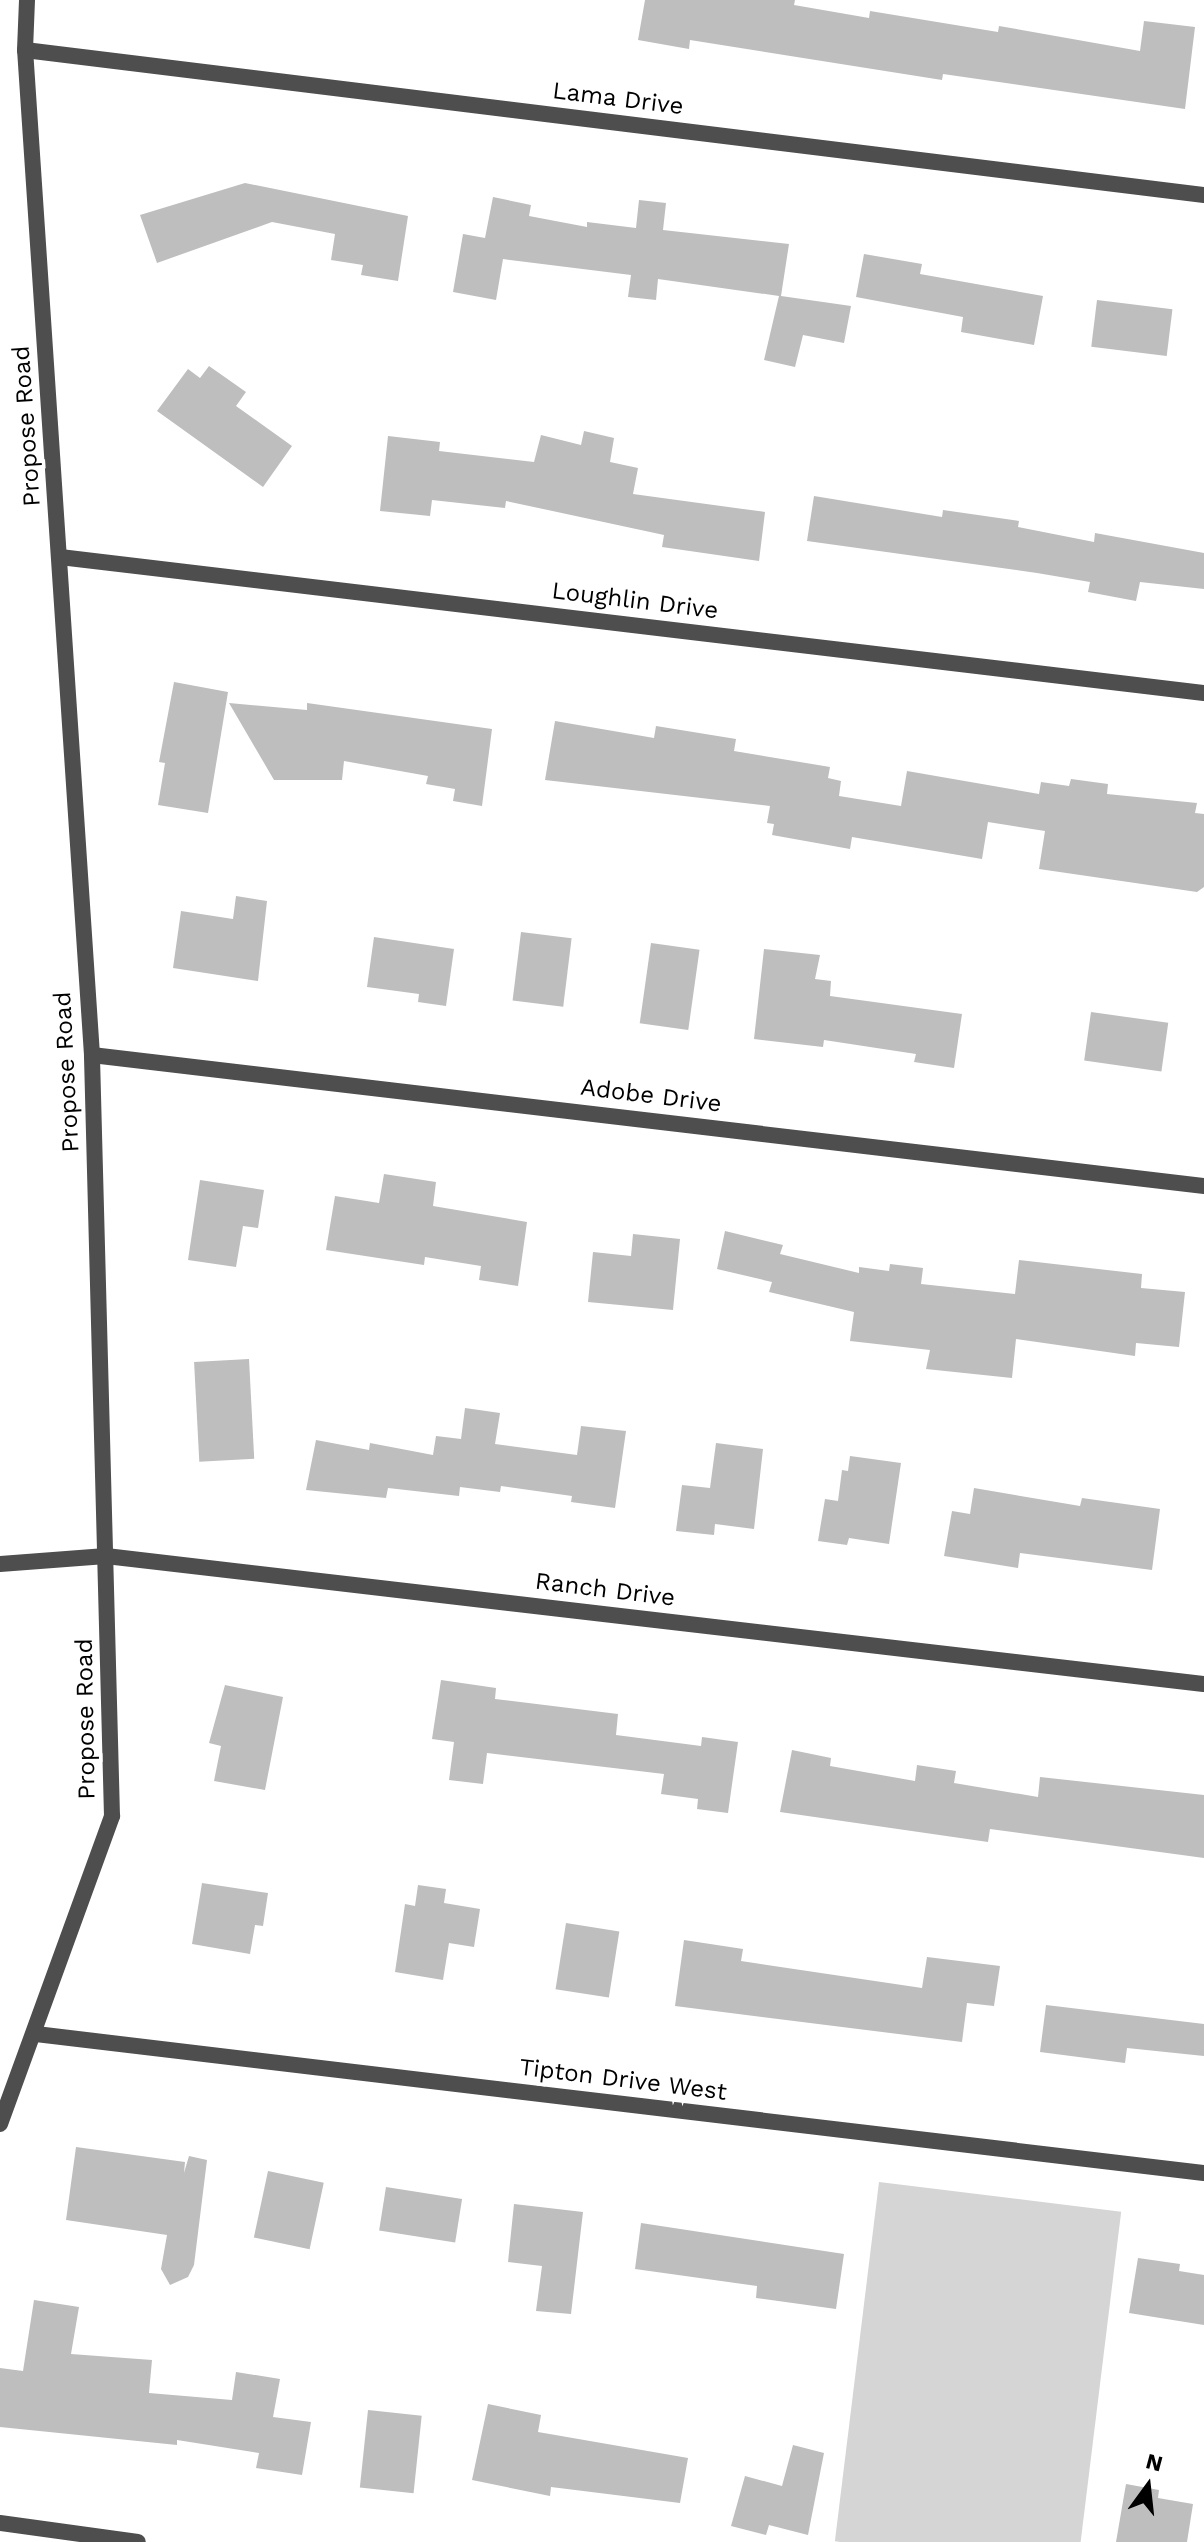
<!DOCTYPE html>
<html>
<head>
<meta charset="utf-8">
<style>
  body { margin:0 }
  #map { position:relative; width:1204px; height:2542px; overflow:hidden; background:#fff; font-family:"Work Sans",sans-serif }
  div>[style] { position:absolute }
  .green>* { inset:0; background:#d5d5d5; transform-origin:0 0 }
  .building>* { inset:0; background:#bebebe; transform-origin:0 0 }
  .street>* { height:16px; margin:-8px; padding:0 8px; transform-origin:8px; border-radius:8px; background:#4e4e4e }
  span { translate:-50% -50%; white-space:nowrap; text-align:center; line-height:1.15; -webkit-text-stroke:7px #fff; paint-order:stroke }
  .street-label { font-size:24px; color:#000 }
  .north { position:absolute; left:1108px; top:2446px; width:80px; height:80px; -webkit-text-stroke:6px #fff; paint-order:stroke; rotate:15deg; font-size:22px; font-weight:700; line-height:32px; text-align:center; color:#000 }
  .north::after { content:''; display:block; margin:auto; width:28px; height:36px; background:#000; clip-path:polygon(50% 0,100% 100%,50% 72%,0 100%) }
</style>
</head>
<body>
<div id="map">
  <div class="green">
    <i style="left:879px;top:2182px;width:244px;height:362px;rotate:7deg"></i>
  </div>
  <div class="building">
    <i style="clip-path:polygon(645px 0,795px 0,794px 5px,869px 18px,870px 11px,998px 32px,999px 26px,1140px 51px,1144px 21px,1195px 27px,1185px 109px,943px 74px,942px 80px,690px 40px,689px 49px,638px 40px)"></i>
    <i style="clip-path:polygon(245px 183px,408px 216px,398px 281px,361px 275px,363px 265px,331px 260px,335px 234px,272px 222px,157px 263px,140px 215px)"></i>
    <i style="clip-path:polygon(493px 197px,531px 205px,529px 216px,587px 227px,587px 222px,636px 228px,639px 200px,666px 203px,663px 230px,789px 244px,781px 296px,851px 306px,844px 343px,803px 335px,795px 367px,764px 360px,779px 296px,658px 279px,656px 300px,628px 297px,631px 275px,503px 259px,496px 300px,453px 292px,463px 234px,485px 238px)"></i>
    <i style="clip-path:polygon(864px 254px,922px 264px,920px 274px,1043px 296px,1034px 345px,961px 332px,963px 317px,856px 297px)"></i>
    <i style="left:1097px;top:300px;width:76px;height:47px;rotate:7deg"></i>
    <i style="clip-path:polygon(209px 366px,246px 392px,236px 406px,292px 446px,263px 487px,157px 411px,188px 369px,200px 378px)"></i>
    <i style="clip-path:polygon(584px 431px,614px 438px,610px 462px,638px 468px,633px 494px,765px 512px,759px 561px,662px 547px,664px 535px,506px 501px,505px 508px,432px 500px,430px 516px,380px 511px,388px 436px,440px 442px,439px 451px,534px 462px,541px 435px,581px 445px)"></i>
    <i style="clip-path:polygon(814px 496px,942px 517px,943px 510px,1019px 521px,1018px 527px,1094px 542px,1095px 533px,1204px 553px,1204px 589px,1140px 582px,1136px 601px,1088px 592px,1090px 582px,1037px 573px,807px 541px)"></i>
    <i style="clip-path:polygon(174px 682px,228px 692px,208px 813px,158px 805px,165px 763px,159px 762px)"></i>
    <i style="clip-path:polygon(229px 703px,307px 710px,307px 703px,492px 729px,482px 806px,453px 801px,455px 789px,426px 784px,428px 776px,344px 761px,342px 780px,274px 780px)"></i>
    <i style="clip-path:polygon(555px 721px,654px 738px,656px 726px,736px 739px,734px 751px,830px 767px,828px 778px,841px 781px,839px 796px,901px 806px,907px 771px,1039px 794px,1041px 782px,1069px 786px,1071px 779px,1108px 784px,1107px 794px,1197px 803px,1195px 813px,1204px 814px,1204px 887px,1197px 892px,1039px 869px,1045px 831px,988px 822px,982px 859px,852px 837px,850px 849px,772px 835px,774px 824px,767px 823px,770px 806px,545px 780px)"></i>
    <i style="clip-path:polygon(236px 896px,267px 901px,258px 981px,173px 968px,181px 911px,233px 919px)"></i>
    <i style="left:521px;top:932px;width:51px;height:69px;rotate:7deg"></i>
    <i style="clip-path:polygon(374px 937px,454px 949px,446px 1006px,418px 1002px,419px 994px,367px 987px)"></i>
    <i style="left:651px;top:943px;width:49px;height:81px;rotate:8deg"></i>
    <i style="clip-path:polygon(764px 949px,820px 955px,815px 979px,831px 981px,830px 996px,962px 1014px,954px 1068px,914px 1062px,916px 1054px,824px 1040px,823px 1047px,754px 1039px)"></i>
    <i style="left:1091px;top:1012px;width:78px;height:49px;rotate:8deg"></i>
    <i style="clip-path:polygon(384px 1174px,436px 1182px,433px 1206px,527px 1222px,518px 1286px,479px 1280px,481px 1266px,425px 1257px,424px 1265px,326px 1250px,335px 1196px,379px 1203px)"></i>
    <i style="clip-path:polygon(200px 1180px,264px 1190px,258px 1228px,243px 1226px,236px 1267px,188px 1260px)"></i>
    <i style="clip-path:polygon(725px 1231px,783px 1245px,780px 1254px,859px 1273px,859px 1267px,889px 1271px,890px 1264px,923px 1268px,921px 1284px,1015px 1294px,1019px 1260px,1142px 1274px,1141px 1288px,1185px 1292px,1179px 1347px,1136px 1343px,1135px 1356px,1016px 1339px,1012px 1378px,926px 1369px,930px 1350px,850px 1341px,854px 1312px,769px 1292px,772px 1282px,717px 1269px)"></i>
    <i style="clip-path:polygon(633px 1234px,680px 1239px,673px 1310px,588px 1302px,593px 1252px,631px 1256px)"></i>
    <i style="left:249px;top:1359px;width:100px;height:55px;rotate:87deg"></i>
    <i style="clip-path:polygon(465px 1408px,500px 1413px,495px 1444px,577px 1455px,581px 1426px,626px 1431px,615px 1508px,571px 1502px,572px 1496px,501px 1486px,500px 1492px,460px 1487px,459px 1496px,388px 1488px,386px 1498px,306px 1490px,316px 1440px,369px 1450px,370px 1443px,433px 1455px,436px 1436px,461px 1439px)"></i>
    <i style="clip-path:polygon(716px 1443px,763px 1449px,754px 1529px,715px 1524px,714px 1535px,676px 1531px,682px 1485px,710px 1488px)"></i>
    <i style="clip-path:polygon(850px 1456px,901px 1463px,889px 1544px,849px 1538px,847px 1545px,818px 1541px,825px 1499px,838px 1501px,842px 1470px,848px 1471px)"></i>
    <i style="clip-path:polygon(974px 1488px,1080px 1506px,1082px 1498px,1160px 1509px,1152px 1570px,1020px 1553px,1018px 1568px,944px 1556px,952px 1511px,970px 1514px)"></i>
    <i style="clip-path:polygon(441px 1680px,496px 1688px,495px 1699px,618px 1714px,616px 1735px,701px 1746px,702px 1737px,738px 1742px,728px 1813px,697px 1809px,698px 1799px,661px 1794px,664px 1774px,487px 1753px,483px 1784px,449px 1780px,454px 1742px,432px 1739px)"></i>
    <i style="clip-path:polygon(225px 1685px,283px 1697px,265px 1790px,214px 1781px,221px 1746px,209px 1743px)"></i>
    <i style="clip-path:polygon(792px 1750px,831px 1758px,830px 1766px,915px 1781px,917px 1765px,956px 1771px,954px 1783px,1038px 1797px,1040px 1777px,1204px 1795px,1204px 1858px,990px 1829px,988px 1842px,780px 1812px)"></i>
    <i style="clip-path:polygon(202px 1883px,268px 1893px,263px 1926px,255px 1925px,250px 1954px,192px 1944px)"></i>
    <i style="clip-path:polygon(418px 1885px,446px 1889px,444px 1903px,480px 1909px,474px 1947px,449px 1943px,443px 1980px,395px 1972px,405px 1904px,415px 1906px)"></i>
    <i style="left:566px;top:1923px;width:54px;height:67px;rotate:9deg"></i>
    <i style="clip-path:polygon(684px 1940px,743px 1949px,741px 1961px,922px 1988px,927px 1957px,1000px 1966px,994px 2006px,967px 2003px,962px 2042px,675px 2006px)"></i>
    <i style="clip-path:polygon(1046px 2005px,1204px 2024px,1204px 2056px,1127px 2048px,1125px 2063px,1040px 2052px)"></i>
    <i style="clip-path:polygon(76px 2147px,185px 2162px,184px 2173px,189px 2156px,207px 2160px,194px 2265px,188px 2277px,170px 2285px,161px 2269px,167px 2235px,66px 2220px)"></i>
    <i style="left:268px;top:2171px;width:57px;height:68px;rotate:12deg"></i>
    <i style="left:386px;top:2187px;width:77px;height:44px;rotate:9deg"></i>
    <i style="clip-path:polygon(514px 2204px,583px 2212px,571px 2314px,536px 2311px,542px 2266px,508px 2262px)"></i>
    <i style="clip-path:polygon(641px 2223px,844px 2254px,836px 2309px,756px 2298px,757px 2286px,635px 2269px)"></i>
    <i style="clip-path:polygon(1138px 2258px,1180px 2264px,1179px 2271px,1204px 2275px,1204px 2325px,1129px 2313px)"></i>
    <i style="clip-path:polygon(34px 2300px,79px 2307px,71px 2354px,152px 2360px,149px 2393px,232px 2400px,236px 2372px,280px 2379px,273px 2417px,311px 2422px,302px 2475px,256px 2468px,259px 2453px,177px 2440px,177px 2445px,0 2427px,0 2368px,23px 2371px)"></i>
    <i style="clip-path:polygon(488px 2404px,541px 2415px,538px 2432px,688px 2458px,680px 2503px,551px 2487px,550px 2496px,472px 2480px)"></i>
    <i style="left:368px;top:2410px;width:54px;height:78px;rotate:6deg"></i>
    <i style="clip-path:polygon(793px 2445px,824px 2453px,808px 2535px,769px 2525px,766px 2535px,731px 2526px,745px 2476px,782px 2486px)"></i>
    <i style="clip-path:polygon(1126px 2484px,1159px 2490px,1158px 2498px,1193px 2504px,1187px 2542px,1116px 2542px)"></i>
  </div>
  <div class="street">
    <i style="left:25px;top:50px;width:1188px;rotate:7.01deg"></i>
    <i style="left:60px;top:557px;width:1152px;rotate:6.78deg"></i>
    <i style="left:92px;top:1055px;width:1120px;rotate:6.72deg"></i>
    <i style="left:0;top:1564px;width:106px;rotate:-4.3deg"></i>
    <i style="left:106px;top:1556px;width:1105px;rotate:6.65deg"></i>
    <i style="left:36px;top:2034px;width:1176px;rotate:6.79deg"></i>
    <i style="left:0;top:2124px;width:328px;rotate:-70deg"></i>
    <i style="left:112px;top:1816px;width:761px;rotate:-91.51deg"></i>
    <i style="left:92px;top:1055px;width:1007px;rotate:-93.81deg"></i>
    <i style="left:25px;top:50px;width:50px;rotate:-87.7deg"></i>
    <i style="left:0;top:2523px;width:139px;rotate:7.8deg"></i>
  </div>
  <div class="street-label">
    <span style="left:618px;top:99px;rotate:7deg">Lama Drive</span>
    <span style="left:27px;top:426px;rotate:-94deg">Propose Road</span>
    <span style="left:635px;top:601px;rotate:7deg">Loughlin Drive</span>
    <span style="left:67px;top:1072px;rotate:-93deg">Propose Road</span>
    <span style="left:651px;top:1096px;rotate:7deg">Adobe Drive</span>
    <span style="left:605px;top:1590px;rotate:7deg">Ranch Drive</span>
    <span style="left:86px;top:1719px;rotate:-91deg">Propose Road</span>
    <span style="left:623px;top:2080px;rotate:7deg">Tipton Drive West</span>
  </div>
  <div class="north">N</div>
</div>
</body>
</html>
